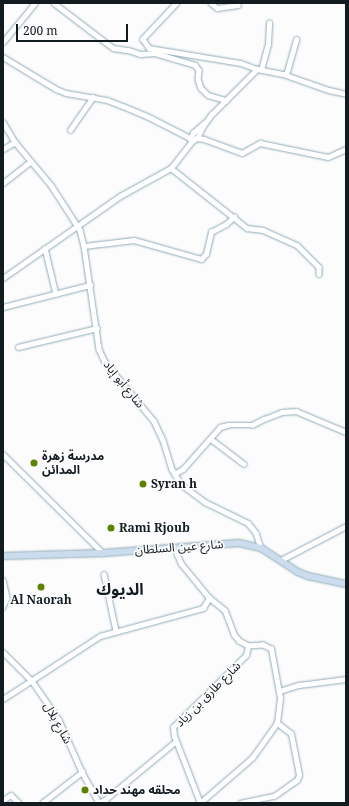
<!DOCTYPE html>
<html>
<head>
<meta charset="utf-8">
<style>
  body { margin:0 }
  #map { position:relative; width:349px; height:806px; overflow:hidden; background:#fcfcfc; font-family:"Noto Serif","Noto Sans Arabic",serif }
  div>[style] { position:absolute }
  .roads { filter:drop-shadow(0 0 1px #90abb8) drop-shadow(0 0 1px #90abb8) }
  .minor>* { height:4.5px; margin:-2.25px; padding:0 2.25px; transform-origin:2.25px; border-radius:2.25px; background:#fff }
  .secondary>* { height:6px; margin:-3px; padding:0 3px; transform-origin:3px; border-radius:3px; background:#cadcee }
  .dots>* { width:11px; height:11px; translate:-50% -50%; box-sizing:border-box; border:2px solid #fcfcfc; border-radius:50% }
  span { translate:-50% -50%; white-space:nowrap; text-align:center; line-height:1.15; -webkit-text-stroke:3.5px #fcfcfc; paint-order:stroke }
  .street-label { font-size:12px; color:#111b20 }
  .poi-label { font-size:12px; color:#111b20; font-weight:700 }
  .left { translate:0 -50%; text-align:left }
  .district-label { font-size:16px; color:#111b20; font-weight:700 }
  .frame { position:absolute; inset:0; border:4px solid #111b20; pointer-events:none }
  .scale { position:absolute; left:16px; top:24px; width:112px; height:18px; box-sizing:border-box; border:2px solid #111b20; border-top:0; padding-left:5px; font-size:12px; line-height:14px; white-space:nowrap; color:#111b20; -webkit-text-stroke:3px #fcfcfc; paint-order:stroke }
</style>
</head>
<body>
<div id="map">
  <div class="roads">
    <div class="minor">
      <i style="left:54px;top:3px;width:74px;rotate:37.3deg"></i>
      <i style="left:113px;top:48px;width:15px;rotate:8deg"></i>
      <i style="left:128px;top:50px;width:13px;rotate:18deg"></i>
      <i style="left:140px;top:54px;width:15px;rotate:-4deg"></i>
      <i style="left:155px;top:53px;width:42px;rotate:16.7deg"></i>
      <i style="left:195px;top:65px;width:6px;rotate:51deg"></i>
      <i style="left:199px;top:70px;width:9px;rotate:96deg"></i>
      <i style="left:198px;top:79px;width:9px;rotate:72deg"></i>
      <i style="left:201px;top:88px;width:10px;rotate:45deg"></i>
      <i style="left:208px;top:95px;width:19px;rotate:16deg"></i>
      <i style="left:177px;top:3px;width:50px;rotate:133.4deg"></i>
      <i style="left:143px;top:39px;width:11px;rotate:56deg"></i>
      <i style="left:149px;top:48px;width:93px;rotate:9.3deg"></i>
      <i style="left:241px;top:63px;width:17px;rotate:21deg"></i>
      <i style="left:211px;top:3px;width:8px;rotate:40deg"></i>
      <i style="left:217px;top:8px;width:21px;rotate:-8deg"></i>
      <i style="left:3px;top:42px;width:50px;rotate:-50.6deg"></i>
      <i style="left:3px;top:57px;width:62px;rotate:31.1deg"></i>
      <i style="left:56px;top:89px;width:11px;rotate:22deg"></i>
      <i style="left:66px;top:93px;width:42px;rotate:9.7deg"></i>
      <i style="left:107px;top:100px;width:17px;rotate:21deg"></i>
      <i style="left:123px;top:106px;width:30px;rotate:23deg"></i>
      <i style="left:151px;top:118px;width:44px;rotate:27.1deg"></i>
      <i style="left:261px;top:70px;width:27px;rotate:-75deg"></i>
      <i style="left:268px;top:44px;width:21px;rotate:-87deg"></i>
      <i style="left:286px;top:75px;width:37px;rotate:-74deg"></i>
      <i style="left:3px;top:122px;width:23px;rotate:59deg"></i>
      <i style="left:15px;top:142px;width:56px;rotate:50.1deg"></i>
      <i style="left:51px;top:185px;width:54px;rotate:57.2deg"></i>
      <i style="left:80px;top:230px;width:16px;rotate:76deg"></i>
      <i style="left:84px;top:246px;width:104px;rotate:81.7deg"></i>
      <i style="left:99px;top:349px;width:14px;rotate:65deg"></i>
      <i style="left:105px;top:362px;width:77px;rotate:50.3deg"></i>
      <i style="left:154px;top:421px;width:21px;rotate:65deg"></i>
      <i style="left:163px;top:440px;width:30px;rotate:73deg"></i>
      <i style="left:172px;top:469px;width:17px;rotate:59deg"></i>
      <i style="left:181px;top:484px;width:30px;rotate:37deg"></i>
      <i style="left:205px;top:502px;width:48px;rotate:26deg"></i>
      <i style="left:248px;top:523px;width:13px;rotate:51deg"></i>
      <i style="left:256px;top:533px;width:16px;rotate:72deg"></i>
      <i style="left:70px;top:130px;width:40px;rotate:-55.1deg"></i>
      <i style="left:197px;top:138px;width:13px;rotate:-63deg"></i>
      <i style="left:203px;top:126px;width:14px;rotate:-54deg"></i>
      <i style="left:211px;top:115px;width:65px;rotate:-45deg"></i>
      <i style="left:257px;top:69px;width:26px;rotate:11deg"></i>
      <i style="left:283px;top:74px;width:49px;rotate:19.2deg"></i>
      <i style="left:329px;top:90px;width:17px;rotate:13deg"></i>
      <i style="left:190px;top:140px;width:8px;rotate:-67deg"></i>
      <i style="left:193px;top:133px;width:15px;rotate:-42deg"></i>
      <i style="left:3px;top:149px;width:14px;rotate:-30deg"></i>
      <i style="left:171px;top:168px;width:33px;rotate:-52deg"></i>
      <i style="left:191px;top:142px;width:7px;rotate:-34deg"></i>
      <i style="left:197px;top:138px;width:7px;rotate:8deg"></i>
      <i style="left:204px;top:139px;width:40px;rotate:20.2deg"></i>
      <i style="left:242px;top:153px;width:21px;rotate:-29deg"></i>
      <i style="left:260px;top:143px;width:69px;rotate:11.6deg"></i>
      <i style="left:328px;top:157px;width:20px;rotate:-24deg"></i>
      <i style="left:3px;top:183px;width:34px;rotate:-38deg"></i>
      <i style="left:84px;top:246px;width:50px;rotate:-6.8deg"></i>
      <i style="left:134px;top:240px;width:70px;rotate:15.8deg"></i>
      <i style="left:201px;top:259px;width:7px;rotate:-45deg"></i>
      <i style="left:206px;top:254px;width:23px;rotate:-77deg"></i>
      <i style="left:211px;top:232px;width:17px;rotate:-28deg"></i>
      <i style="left:226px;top:224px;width:11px;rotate:-41deg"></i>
      <i style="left:45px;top:248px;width:47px;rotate:76.6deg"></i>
      <i style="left:3px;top:278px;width:143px;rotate:-35deg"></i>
      <i style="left:120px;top:196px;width:58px;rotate:-28.8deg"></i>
      <i style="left:171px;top:168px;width:97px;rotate:38.3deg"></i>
      <i style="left:247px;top:228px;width:16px;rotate:7deg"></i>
      <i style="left:263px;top:230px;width:37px;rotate:24deg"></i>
      <i style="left:297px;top:245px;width:31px;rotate:45deg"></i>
      <i style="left:319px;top:267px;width:7px;rotate:90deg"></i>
      <i style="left:3px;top:307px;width:90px;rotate:-14.2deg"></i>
      <i style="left:18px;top:347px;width:81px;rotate:-13.5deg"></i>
      <i style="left:211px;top:439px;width:41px;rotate:37.1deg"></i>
      <i style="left:3px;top:454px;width:141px;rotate:44.7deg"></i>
      <i style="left:174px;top:474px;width:10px;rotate:-29deg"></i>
      <i style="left:183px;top:469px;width:56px;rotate:-48.6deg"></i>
      <i style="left:220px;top:427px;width:8px;rotate:-14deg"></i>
      <i style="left:228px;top:425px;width:24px"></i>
      <i style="left:252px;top:425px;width:13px;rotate:-27deg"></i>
      <i style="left:264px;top:419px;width:19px;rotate:-21deg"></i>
      <i style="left:282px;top:412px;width:14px;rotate:-4deg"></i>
      <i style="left:296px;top:411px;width:54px;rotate:22.8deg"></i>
      <i style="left:281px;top:560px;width:73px;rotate:-27.6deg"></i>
      <i style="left:104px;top:574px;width:58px;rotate:78.1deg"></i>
      <i style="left:3px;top:580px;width:18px;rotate:77deg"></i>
      <i style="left:7px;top:598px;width:10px;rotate:114deg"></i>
      <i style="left:3px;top:652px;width:41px;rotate:45deg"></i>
      <i style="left:32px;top:681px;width:47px;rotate:55.3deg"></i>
      <i style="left:59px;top:720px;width:57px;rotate:66.1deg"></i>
      <i style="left:82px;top:772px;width:35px;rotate:61deg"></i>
      <i style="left:280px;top:691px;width:20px;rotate:-18deg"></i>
      <i style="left:299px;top:685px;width:47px;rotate:-7.3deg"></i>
      <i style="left:3px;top:699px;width:116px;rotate:-33deg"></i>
      <i style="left:100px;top:636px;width:107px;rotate:-15.2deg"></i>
      <i style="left:203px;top:608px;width:12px;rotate:-59deg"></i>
      <i style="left:209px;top:598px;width:44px;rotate:-129.5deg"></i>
      <i style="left:181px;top:564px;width:10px;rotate:-114deg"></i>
      <i style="left:177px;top:555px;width:8px;rotate:-76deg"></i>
      <i style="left:3px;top:800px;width:9px;rotate:-32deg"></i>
      <i style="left:11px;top:795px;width:11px;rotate:45deg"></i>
      <i style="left:42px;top:803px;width:51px;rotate:-37.8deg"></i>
      <i style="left:99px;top:803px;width:8px;rotate:-30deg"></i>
      <i style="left:106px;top:799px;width:91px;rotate:-39.6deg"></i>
      <i style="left:200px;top:803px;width:69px;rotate:-40.9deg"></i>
      <i style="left:252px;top:758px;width:43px;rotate:-54.5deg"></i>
      <i style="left:277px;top:723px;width:25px;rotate:-83deg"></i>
      <i style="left:280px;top:698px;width:50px;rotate:-100.4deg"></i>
      <i style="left:271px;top:649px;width:9px;rotate:-153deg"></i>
      <i style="left:263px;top:645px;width:15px;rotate:176deg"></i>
      <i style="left:248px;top:646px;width:10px;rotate:-151deg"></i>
      <i style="left:239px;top:641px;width:8px;rotate:-130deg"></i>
      <i style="left:234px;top:635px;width:26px;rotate:-111deg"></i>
      <i style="left:225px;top:611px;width:21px;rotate:-141deg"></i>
      <i style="left:200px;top:803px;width:72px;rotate:-111.2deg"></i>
      <i style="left:174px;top:736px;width:9px;rotate:-96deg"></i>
      <i style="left:173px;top:727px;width:103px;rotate:-44.6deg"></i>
      <i style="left:246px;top:655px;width:9px;rotate:-77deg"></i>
      <i style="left:240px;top:803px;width:35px;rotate:-12deg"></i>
      <i style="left:274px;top:796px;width:28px;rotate:-35deg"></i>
      <i style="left:297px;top:780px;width:5px;rotate:-68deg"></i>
      <i style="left:299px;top:775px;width:42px;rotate:-101deg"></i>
      <i style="left:291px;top:734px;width:18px;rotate:-142deg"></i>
    </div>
    <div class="secondary">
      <i style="left:3px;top:556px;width:100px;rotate:-1.7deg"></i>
      <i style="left:103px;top:553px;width:136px;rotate:-4.2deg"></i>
      <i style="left:239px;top:543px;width:23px;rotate:13deg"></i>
      <i style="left:261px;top:548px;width:44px;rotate:33deg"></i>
      <i style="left:298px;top:572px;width:11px;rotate:22deg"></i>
      <i style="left:308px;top:576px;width:39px;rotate:12deg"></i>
    </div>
  </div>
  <div class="dots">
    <i style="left:34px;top:463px;background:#5c8202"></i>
    <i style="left:143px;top:484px;background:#5c8202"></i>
    <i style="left:111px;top:528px;background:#5c8202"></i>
    <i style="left:41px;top:587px;background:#5c8202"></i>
    <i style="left:85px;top:790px;background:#5c8202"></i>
  </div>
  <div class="street-label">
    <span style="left:124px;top:384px;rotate:51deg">شارع أبو إياد</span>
    <span style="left:179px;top:547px;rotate:-4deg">شارع عين السلطان</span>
    <span style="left:208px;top:694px;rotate:-45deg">شارع طارق بن زياد</span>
    <span style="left:58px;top:723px;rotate:61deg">شارع بلال</span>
  </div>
  <div class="poi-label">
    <span class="left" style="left:42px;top:463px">مدرسة زهرة<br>المدائن</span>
    <span class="left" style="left:151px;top:484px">Syran h</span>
    <span class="left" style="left:119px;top:528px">Rami Rjoub</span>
    <span style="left:41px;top:600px">Al Naorah</span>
    <span class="left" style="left:93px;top:790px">محلقه مهند حداد</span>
  </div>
  <div class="district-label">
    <span style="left:120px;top:589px">الديوك</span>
  </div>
  <div class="frame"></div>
  <div class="scale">200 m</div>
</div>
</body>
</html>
